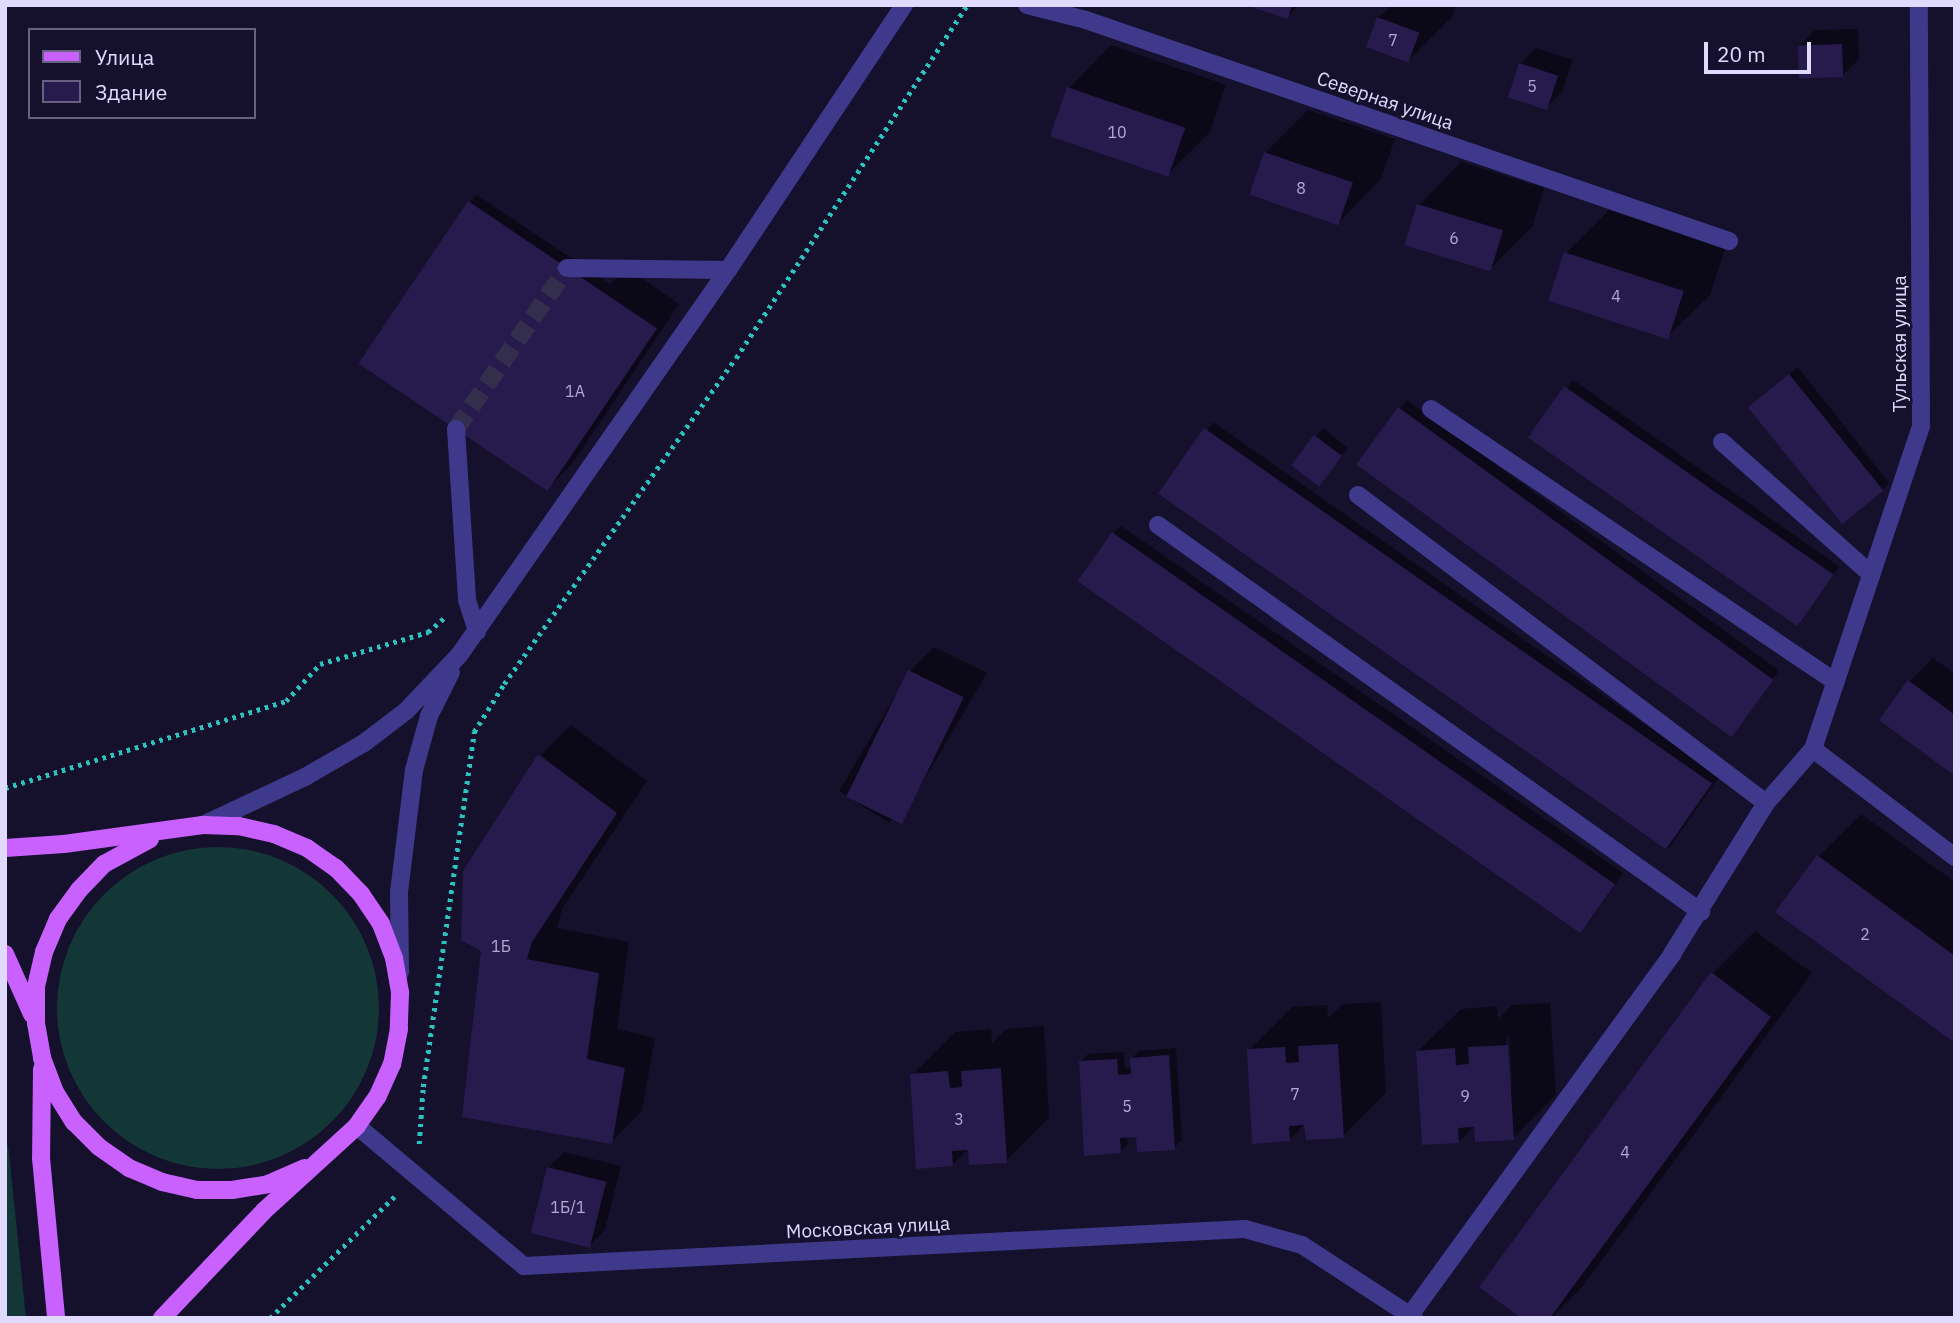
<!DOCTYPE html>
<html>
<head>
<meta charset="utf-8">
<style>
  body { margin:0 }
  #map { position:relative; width:1960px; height:1323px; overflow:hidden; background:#15102c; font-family:"IBM Plex Sans",sans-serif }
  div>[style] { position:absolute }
  .green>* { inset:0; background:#133636 }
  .round { border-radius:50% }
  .shadow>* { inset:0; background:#0007; transform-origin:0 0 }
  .building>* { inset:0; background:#271b4d; transform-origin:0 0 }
  .minor-tunnel>* { height:18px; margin-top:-9px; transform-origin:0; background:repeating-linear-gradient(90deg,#332e4c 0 18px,transparent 0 27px) }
  .path>* { height:4.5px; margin-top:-2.25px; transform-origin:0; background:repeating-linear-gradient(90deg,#2bc3be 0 3.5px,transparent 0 8.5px) }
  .minor>* { height:18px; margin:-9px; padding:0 9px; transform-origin:9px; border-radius:9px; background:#3f398c }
  .major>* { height:18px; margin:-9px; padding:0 9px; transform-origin:9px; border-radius:9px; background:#c961ff }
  span { translate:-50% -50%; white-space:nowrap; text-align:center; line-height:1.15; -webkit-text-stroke:5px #15102c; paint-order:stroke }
  .number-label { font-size:16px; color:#b2aad2 }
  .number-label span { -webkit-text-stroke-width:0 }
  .street-label { font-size:19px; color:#e0daff }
  .frame { position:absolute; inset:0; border:7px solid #e0daff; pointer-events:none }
  .legend { position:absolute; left:28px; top:28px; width:228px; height:91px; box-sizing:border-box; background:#15102c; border:2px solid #666180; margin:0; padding:9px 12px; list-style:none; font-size:21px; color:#e0daff }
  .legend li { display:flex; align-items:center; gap:14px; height:35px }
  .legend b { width:35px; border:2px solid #666180 }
  .scale { position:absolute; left:1704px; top:42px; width:107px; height:32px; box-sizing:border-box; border:4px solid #e0daff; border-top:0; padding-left:9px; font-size:21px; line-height:24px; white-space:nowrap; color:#e0daff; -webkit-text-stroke:5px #15102c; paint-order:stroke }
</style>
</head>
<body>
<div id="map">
  <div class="green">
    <i class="round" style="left:57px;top:847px;width:322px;height:322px"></i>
    <i style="clip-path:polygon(5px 1132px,9px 1153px,26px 1318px,5px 1318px)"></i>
  </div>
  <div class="shadow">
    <i style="clip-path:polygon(1249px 5px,1299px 5px,1287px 17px)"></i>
    <i style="clip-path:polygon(1392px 5px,1456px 5px,1452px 17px,1409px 60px,1378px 18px)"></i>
    <i style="clip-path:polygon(1858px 29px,1859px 59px,1843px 75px,1799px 46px,1815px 30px)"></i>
    <i style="clip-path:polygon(1111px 45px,1226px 85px,1210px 132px,1167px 175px,1052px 135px,1069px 88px)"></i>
    <i style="clip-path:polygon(1536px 48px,1573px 60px,1562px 92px,1546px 108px,1520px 64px)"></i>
    <i style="clip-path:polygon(1308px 110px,1395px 139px,1381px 179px,1339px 222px,1265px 153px)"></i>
    <i style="clip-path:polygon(1461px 162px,1544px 188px,1532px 227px,1489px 270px,1419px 205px)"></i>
    <i style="clip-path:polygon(477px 195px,610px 284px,627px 268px,679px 304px,572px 464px,548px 488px,470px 203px)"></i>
    <i style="clip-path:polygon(1609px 210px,1725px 249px,1710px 295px,1667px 337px,1566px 253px)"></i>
    <i style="clip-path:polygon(1798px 367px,1889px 483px,1882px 490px,1758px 399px)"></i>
    <i style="left:1573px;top:380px;width:325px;height:72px;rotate:35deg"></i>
    <i style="left:1407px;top:400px;width:460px;height:81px;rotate:36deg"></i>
    <i style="left:1213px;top:422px;width:618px;height:89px;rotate:35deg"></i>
    <i style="left:1323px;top:428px;width:32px;height:47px;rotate:39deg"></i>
    <i style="clip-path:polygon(1121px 526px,1623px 873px,1590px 921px,1583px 928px,1113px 533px)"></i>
    <i style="clip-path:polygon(934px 647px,987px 673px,913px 799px,889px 823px,839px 791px,910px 671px)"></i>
    <i style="clip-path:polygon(1933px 658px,1955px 674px,1955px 773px,1909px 682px)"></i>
    <i style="clip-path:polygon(571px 725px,647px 781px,562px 909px,557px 928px,629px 942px,617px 1029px,655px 1038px,642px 1111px,611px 1142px,464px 1116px,540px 756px)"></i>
    <i style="clip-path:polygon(1861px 814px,1955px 882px,1955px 1041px,1818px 857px)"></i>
    <i style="clip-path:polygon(1755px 931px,1812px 973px,1582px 1287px,1551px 1318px,1524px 1318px,1712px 974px)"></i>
    <i style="clip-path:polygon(1381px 1002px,1386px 1093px,1343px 1136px,1306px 1123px,1289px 1140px,1249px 1050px,1292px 1007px,1327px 1005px,1328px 1018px,1343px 1004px)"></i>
    <i style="clip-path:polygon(evenodd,1550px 1003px,1556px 1095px,1513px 1138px,1476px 1124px,1459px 1142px,1418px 1051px,1461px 1009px,1497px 1006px,1498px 1019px,1512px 1005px,1550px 1003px,1506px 1036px,1509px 1036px,1512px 1085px,1509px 1085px,1506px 1036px)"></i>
    <i style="clip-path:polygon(1044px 1026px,1049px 1118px,1006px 1161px,970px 1147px,952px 1165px,912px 1075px,955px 1032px,991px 1029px,992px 1043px,1006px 1029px)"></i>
    <i style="clip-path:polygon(1176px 1048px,1182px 1140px,1174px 1148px,1138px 1135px,1127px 1136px,1128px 1144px,1120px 1152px,1080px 1062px,1088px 1054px,1124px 1052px,1125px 1068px,1132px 1068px,1131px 1059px,1139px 1051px)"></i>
    <i style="clip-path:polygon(564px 1152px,621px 1166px,605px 1230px,589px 1246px,548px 1168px)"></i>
  </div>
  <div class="building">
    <i style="clip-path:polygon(1246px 5px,1292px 5px,1288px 19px)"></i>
    <i style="left:1377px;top:17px;width:45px;height:32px;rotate:20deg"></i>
    <i style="left:1842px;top:44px;width:33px;height:44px;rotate:88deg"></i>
    <i style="left:1519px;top:63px;width:41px;height:36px;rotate:18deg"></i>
    <i style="left:1067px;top:87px;width:125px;height:52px;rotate:19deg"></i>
    <i style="left:1264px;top:152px;width:94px;height:45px;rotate:19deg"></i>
    <i style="left:468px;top:201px;width:228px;height:196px;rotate:34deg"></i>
    <i style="left:1417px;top:204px;width:90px;height:43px;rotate:17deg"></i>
    <i style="left:1564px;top:252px;width:126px;height:51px;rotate:18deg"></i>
    <i style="left:1789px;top:374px;width:150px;height:53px;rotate:51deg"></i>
    <i style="left:1564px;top:386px;width:329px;height:63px;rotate:35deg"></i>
    <i style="left:1398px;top:407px;width:464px;height:71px;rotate:36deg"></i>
    <i style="left:1204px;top:428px;width:620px;height:80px;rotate:35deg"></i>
    <i style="left:1314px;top:435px;width:35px;height:38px;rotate:37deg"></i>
    <i style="left:1112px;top:532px;width:614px;height:60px;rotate:35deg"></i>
    <i style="left:908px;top:670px;width:62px;height:141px;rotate:26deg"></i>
    <i style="clip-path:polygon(1908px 680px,1955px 715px,1955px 776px,1879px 720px)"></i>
    <i style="clip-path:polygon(538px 754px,617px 813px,532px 942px,527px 959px,599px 973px,587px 1059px,625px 1068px,612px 1144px,462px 1117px,481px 951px,461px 940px,463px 871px)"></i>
    <i style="clip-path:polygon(1817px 855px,1955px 956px,1955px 1043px,1775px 912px)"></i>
    <i style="clip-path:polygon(1711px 972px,1771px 1017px,1550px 1318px,1521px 1318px,1479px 1287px)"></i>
    <i style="clip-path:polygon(1338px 1044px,1344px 1138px,1306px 1140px,1304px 1125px,1289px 1126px,1290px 1141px,1252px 1144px,1247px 1049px,1285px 1047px,1286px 1063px,1299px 1062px,1298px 1046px)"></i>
    <i style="clip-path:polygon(1508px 1045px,1514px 1140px,1475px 1142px,1474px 1127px,1458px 1128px,1459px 1143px,1422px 1145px,1416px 1051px,1455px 1048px,1456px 1065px,1469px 1064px,1468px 1047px)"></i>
    <i style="clip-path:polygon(1169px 1055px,1175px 1150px,1137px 1152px,1136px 1137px,1120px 1138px,1121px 1153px,1084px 1156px,1079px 1061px,1117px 1059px,1118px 1075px,1131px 1074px,1130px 1058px)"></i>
    <i style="clip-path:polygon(1001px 1068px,1007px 1163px,969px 1165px,968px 1150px,952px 1151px,953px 1166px,916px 1169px,910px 1074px,948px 1071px,950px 1088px,962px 1087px,961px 1071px)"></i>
    <i style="left:547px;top:1167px;width:61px;height:68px;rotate:14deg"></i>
  </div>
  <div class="minor-tunnel">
    <i style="left:456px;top:429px;width:196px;rotate:-55.4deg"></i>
  </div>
  <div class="path">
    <i style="left:5px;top:788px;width:294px;rotate:-17.2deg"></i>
    <i style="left:286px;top:701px;width:50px;rotate:-47.4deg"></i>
    <i style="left:320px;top:664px;width:113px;rotate:-16.5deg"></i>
    <i style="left:428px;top:632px;width:21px;rotate:-41deg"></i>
    <i style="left:419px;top:1144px;width:57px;rotate:-86deg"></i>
    <i style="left:423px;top:1087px;width:359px;rotate:-81.8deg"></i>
    <i style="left:474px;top:732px;width:57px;rotate:-58deg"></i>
    <i style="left:504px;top:684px;width:400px;rotate:-54.6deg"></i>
    <i style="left:736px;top:358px;width:422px;rotate:-56.8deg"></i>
    <i style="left:270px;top:1318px;width:177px;rotate:-44.3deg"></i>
  </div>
  <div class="minor">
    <i style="left:1027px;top:5px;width:61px;rotate:14.3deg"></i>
    <i style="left:1086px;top:20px;width:680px;rotate:18.97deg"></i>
    <i style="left:567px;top:268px;width:161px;rotate:0.7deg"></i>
    <i style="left:1431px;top:409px;width:488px;rotate:34deg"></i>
    <i style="left:456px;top:429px;width:171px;rotate:86.3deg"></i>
    <i style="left:467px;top:600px;width:33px;rotate:72deg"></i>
    <i style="left:1722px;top:442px;width:200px;rotate:41.6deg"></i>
    <i style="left:1358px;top:495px;width:511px;rotate:37.05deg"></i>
    <i style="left:1158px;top:525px;width:667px;rotate:35.48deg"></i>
    <i style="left:1813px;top:749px;width:178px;rotate:37.3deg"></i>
    <i style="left:203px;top:825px;width:113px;rotate:-25.2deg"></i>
    <i style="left:305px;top:777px;width:68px;rotate:-30deg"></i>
    <i style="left:364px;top:743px;width:53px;rotate:-37.3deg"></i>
    <i style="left:406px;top:711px;width:79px;rotate:-46.5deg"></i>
    <i style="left:460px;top:654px;width:468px;rotate:-55.1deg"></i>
    <i style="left:728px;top:270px;width:318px;rotate:-56.4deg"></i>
    <i style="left:400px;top:972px;width:80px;rotate:-90.7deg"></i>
    <i style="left:399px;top:892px;width:123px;rotate:-83deg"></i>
    <i style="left:414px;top:770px;width:56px;rotate:-74.5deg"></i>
    <i style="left:429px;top:716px;width:49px;rotate:-63.4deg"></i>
    <i style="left:357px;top:1126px;width:218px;rotate:40deg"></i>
    <i style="left:524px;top:1266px;width:722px;rotate:-2.94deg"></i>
    <i style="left:1245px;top:1229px;width:59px;rotate:15.7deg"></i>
    <i style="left:1302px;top:1245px;width:134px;rotate:33.1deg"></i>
    <i style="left:1408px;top:1318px;width:450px;rotate:-54deg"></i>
    <i style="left:1672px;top:954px;width:178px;rotate:-58.1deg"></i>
    <i style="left:1766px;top:803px;width:72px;rotate:-49deg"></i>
    <i style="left:1813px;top:749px;width:341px;rotate:-71.5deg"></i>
    <i style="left:1921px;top:426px;width:421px;rotate:-90.3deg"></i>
  </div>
  <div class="major">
    <i style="left:150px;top:839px;width:52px;rotate:151.5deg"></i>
    <i style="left:104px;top:864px;width:36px;rotate:134deg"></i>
    <i style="left:79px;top:890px;width:36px;rotate:126deg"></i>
    <i style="left:58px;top:919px;width:36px;rotate:113deg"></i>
    <i style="left:44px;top:952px;width:36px;rotate:103deg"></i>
    <i style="left:36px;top:987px;width:36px;rotate:90deg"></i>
    <i style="left:36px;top:1023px;width:36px;rotate:80deg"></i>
    <i style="left:42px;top:1058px;width:36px;rotate:69deg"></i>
    <i style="left:55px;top:1092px;width:36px;rotate:58deg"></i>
    <i style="left:74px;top:1122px;width:35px;rotate:45deg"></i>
    <i style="left:99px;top:1147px;width:37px;rotate:35deg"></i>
    <i style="left:129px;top:1168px;width:36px;rotate:23deg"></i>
    <i style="left:162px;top:1182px;width:36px;rotate:13deg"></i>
    <i style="left:197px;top:1190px;width:35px"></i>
    <i style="left:232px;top:1190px;width:36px;rotate:-9deg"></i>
    <i style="left:268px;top:1184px;width:40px;rotate:-23.4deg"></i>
    <i style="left:5px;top:848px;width:59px;rotate:-3.9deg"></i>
    <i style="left:64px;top:844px;width:140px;rotate:-7.8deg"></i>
    <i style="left:203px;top:825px;width:36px;rotate:2deg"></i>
    <i style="left:239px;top:826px;width:36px;rotate:13deg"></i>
    <i style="left:274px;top:834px;width:36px;rotate:23deg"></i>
    <i style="left:307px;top:848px;width:35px;rotate:35deg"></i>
    <i style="left:336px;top:868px;width:36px;rotate:46deg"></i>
    <i style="left:361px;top:894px;width:36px;rotate:56deg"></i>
    <i style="left:381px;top:924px;width:36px;rotate:69deg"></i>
    <i style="left:394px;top:958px;width:36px;rotate:80deg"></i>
    <i style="left:400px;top:993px;width:36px;rotate:92deg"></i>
    <i style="left:399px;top:1029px;width:36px;rotate:101deg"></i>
    <i style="left:392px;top:1064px;width:36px;rotate:114deg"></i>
    <i style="left:377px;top:1097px;width:35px;rotate:125deg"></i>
    <i style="left:357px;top:1126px;width:126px;rotate:137.6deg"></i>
    <i style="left:264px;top:1211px;width:148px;rotate:133.6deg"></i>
    <i style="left:5px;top:954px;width:66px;rotate:65.8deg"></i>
    <i style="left:42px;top:1069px;width:89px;rotate:90.6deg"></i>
    <i style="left:41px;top:1158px;width:161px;rotate:84.6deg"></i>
  </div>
  <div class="number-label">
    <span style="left:1393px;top:40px">7</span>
    <span style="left:1532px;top:86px">5</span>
    <span style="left:1117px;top:132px">10</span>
    <span style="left:1301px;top:188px">8</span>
    <span style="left:1454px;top:238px">6</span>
    <span style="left:1616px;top:296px">4</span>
    <span style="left:575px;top:391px">1А</span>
    <span style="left:1865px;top:934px">2</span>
    <span style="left:501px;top:946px">1Б</span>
    <span style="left:1295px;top:1094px">7</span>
    <span style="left:1465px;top:1096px">9</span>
    <span style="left:1127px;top:1106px">5</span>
    <span style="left:959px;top:1119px">3</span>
    <span style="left:1625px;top:1152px">4</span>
    <span style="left:568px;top:1207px">1Б/1</span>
  </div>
  <div class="street-label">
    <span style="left:1385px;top:101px;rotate:19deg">Северная улица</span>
    <span style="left:1900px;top:344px;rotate:-90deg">Тульская улица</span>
    <span style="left:868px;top:1228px;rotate:-3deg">Московская улица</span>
  </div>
  <div class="frame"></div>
  <ul class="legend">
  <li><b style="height:9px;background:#c961ff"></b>Улица</li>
  <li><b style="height:19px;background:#271b4d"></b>Здание</li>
  </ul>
  <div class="scale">20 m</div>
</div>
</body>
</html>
